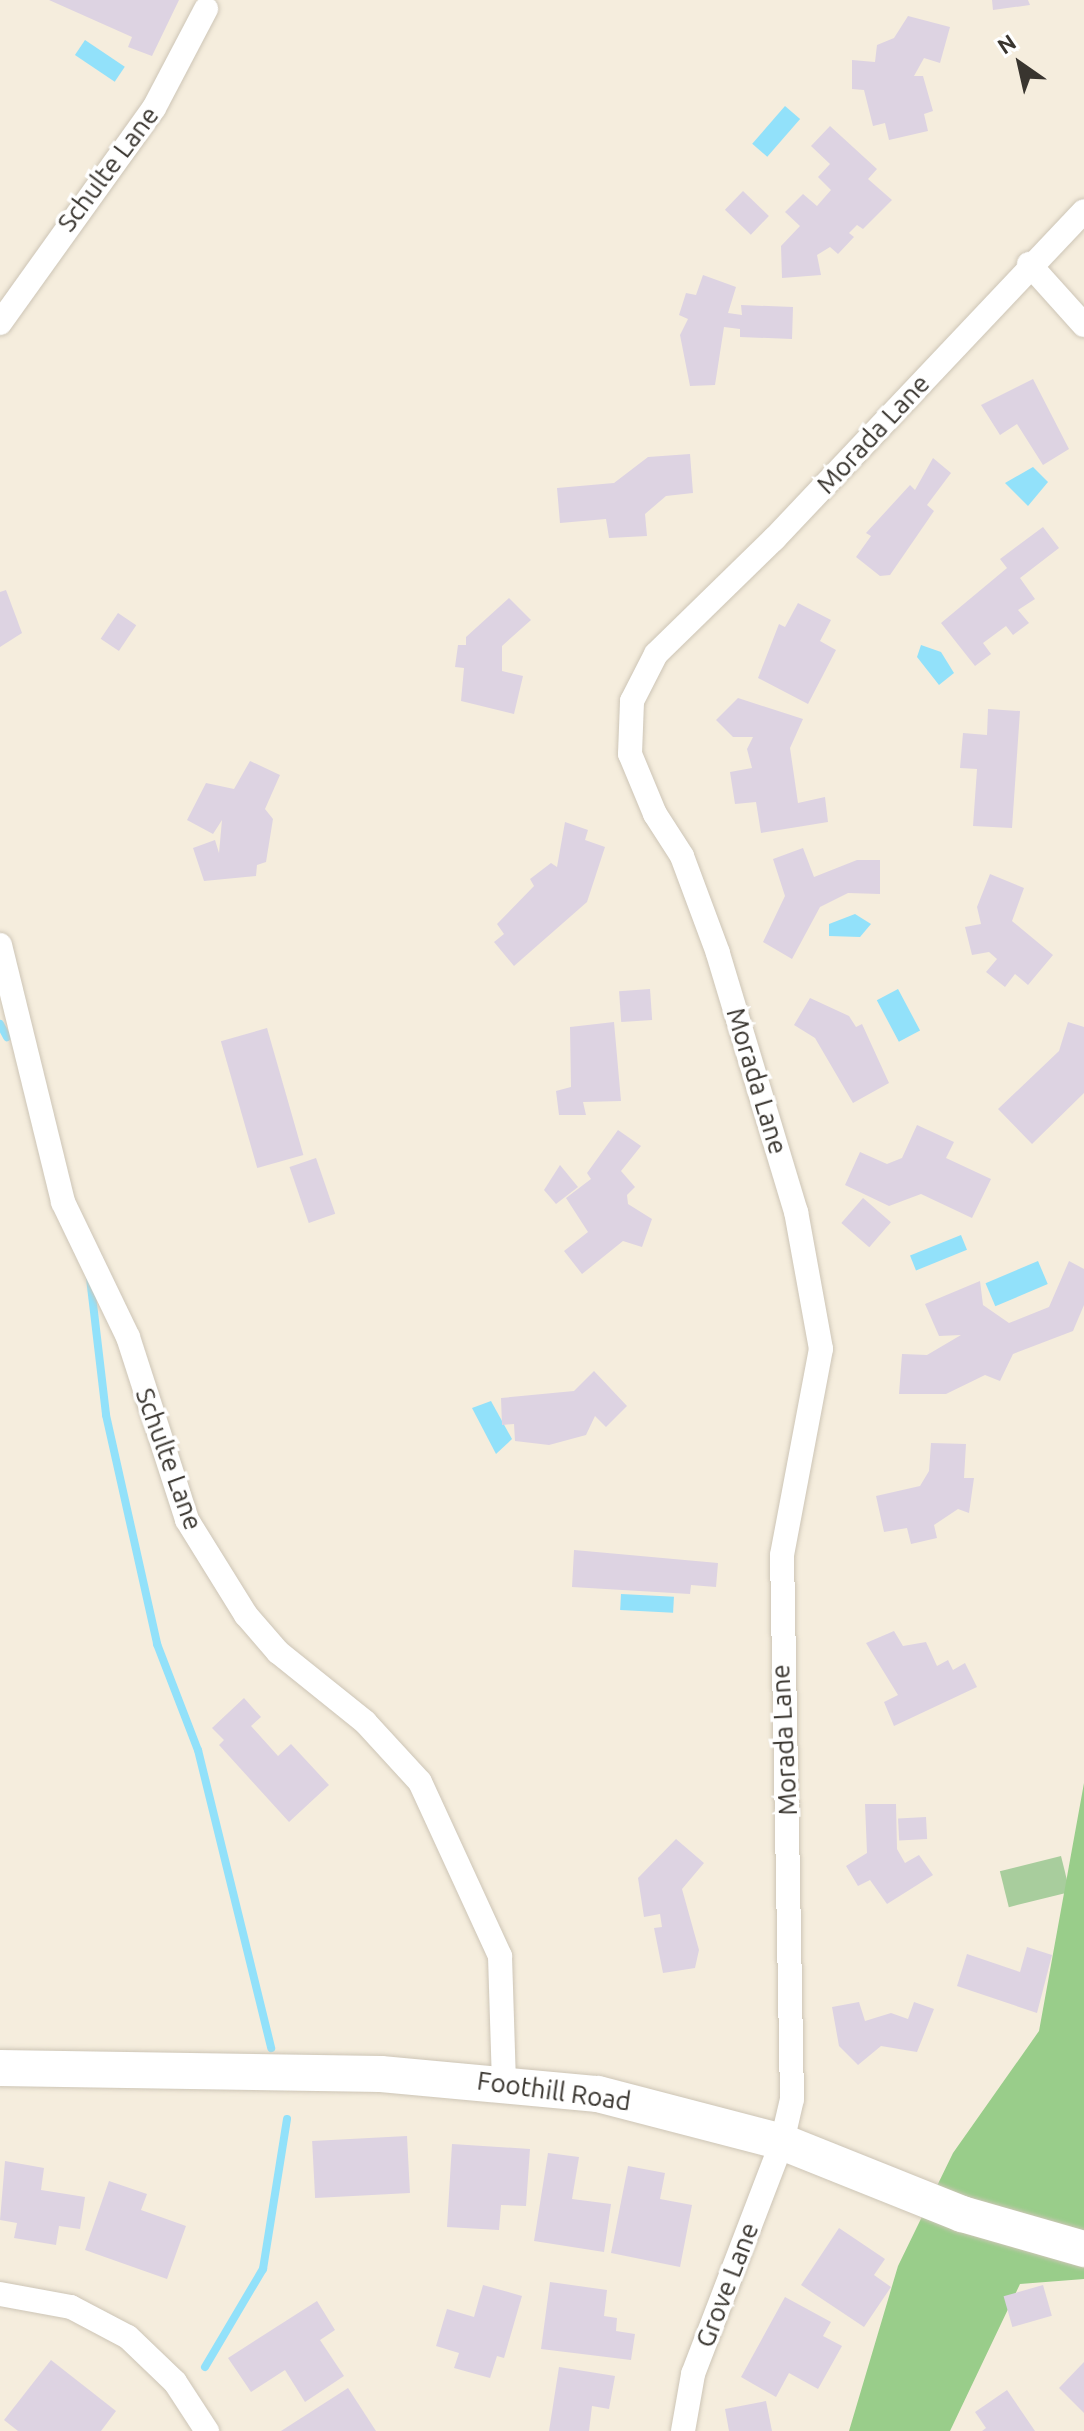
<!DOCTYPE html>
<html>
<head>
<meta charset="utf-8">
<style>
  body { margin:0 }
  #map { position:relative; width:1084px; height:2431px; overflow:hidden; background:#f5eddd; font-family:Ubuntu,sans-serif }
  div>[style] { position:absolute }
  .green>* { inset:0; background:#a8cd9d; transform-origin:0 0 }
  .forest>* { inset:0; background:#99cd8a }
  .water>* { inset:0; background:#92e1fa; transform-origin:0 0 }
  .stream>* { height:8px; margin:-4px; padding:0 4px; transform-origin:4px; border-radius:4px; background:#92e1fa }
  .building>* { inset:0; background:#ddd3e2; transform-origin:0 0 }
  .roads { filter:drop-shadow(0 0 2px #cdc5b6) drop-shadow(0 0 2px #cdc5b6) }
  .minor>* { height:24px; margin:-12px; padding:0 12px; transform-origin:12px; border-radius:12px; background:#fff }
  .secondary>* { height:36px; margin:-18px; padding:0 18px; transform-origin:18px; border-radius:18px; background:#fff }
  span { translate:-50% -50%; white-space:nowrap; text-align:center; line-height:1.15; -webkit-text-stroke:7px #fff; paint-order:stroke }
  .street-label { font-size:26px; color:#39352f }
  .north { position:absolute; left:980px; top:24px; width:80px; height:80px; -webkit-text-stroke:6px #fff; paint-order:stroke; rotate:326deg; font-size:22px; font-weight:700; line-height:32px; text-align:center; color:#39352f }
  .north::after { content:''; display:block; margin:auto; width:28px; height:36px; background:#39352f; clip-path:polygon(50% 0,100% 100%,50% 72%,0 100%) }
</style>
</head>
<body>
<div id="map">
  <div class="green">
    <i style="left:1061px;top:1856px;width:37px;height:63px;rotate:76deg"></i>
  </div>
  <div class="forest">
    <i style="clip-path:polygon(1084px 1783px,1084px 2279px,1020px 2284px,950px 2431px,849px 2431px,898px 2266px,953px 2153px,1039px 2031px)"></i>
  </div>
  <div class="water">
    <i style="left:85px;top:40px;width:48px;height:18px;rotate:34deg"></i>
    <i style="left:785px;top:106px;width:20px;height:50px;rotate:41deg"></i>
    <i style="clip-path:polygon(1033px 467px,1048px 482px,1028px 506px,1005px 483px)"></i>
    <i style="clip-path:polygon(921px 645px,941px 652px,954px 673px,939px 685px,917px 657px)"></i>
    <i style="clip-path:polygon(855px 914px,871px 924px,860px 937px,829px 936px,829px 924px)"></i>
    <i style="left:898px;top:989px;width:47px;height:24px;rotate:62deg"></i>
    <i style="left:961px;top:1235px;width:16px;height:55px;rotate:68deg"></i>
    <i style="left:1038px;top:1261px;width:25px;height:57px;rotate:67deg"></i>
    <i style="clip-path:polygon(491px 1401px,512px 1439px,496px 1454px,472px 1408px)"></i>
    <i style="left:621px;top:1594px;width:53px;height:16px;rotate:3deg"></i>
  </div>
  <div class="stream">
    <i style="left:0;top:1024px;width:15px;rotate:62deg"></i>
    <i style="left:90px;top:1278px;width:138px;rotate:83.3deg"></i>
    <i style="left:106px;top:1415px;width:235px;rotate:77.4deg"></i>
    <i style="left:157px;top:1644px;width:114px;rotate:68.9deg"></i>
    <i style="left:198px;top:1750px;width:307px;rotate:76.2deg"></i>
    <i style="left:205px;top:2367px;width:114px;rotate:-59.4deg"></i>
    <i style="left:263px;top:2269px;width:152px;rotate:-80.9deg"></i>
  </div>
  <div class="building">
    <i style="clip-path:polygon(49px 0,179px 0,152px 56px,128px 47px,132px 37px)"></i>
    <i style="clip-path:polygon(992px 0,1028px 0,1030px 5px,993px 10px)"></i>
    <i style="clip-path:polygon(908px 16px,950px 27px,940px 63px,924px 58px,914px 76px,923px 76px,933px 111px,924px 114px,928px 131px,889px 140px,885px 123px,873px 126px,864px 90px,852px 89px,852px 60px,875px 62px,877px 45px,894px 38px)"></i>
    <i style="clip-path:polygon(830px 126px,877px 169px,868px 179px,892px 200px,863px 229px,857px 225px,849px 233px,854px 237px,838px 254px,830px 247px,817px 255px,821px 275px,782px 278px,781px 246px,800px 226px,785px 212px,803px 194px,817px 206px,831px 190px,818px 177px,830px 164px,811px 146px)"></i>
    <i style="left:743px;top:191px;width:36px;height:26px;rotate:44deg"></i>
    <i style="clip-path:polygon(703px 275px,736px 287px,728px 313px,742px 315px,741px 305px,793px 307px,792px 339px,740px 337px,740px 329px,724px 327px,715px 385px,690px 386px,680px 335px,688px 319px,679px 315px,686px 293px,696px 295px)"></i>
    <i style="clip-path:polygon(1033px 379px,1069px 449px,1043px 465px,1017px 424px,1000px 435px,981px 405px)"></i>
    <i style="clip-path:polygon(690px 454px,693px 493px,666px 496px,645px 514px,647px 536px,609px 538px,606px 519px,560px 523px,557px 488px,614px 483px,648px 457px)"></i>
    <i style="clip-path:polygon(933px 458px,951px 473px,927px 505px,934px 511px,890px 575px,880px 576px,856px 557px,871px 536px,866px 533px,910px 485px,915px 490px)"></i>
    <i style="clip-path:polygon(1043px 527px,1059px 548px,1020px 578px,1035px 599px,1018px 610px,1029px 623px,1013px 635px,1006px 626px,983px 643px,991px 654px,975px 666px,941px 623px,1007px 568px,1000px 559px)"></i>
    <i style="clip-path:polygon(6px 590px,22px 633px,0 647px,0 592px)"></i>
    <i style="clip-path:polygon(509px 598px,531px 620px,502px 646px,502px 671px,523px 676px,514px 714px,461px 701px,464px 668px,455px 667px,458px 645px,466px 645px,466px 637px)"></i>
    <i style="clip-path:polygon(798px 603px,831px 620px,820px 641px,836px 650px,808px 704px,758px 678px,779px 624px,785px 627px)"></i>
    <i style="left:118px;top:613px;width:22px;height:31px;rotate:34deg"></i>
    <i style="clip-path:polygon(738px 698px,803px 719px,790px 748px,798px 803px,825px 797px,828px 822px,761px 833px,756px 802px,735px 804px,730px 772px,752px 768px,747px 749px,753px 737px,733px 737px,716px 720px)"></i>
    <i style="clip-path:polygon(988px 709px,1020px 711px,1012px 828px,973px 826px,977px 769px,960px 768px,963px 733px,987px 735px)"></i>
    <i style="clip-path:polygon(250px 761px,280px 775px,265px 809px,273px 819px,266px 862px,257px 865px,256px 876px,204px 881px,193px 848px,215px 840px,219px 853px,222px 820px,213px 834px,187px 820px,206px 783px,234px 789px)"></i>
    <i style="clip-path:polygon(565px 822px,588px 830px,585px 840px,605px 847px,587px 902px,514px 966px,494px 942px,504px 934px,497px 924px,534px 886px,530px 879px,551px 863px,557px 867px)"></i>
    <i style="clip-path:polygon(803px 848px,814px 877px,857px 860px,880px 860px,880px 894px,848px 893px,820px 907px,792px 959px,763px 942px,785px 896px,773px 859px)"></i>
    <i style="clip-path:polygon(990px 874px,1024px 888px,1012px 921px,1053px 955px,1028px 985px,1015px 974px,1005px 987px,986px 972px,997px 959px,989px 952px,972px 955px,965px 927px,981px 924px,977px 907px)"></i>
    <i style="left:650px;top:989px;width:31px;height:31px;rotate:86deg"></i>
    <i style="clip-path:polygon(810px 998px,849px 1016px,856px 1027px,862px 1024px,889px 1083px,853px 1103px,815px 1038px,794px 1025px)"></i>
    <i style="clip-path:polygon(614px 1022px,621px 1101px,583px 1102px,586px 1115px,559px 1115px,556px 1091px,571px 1087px,570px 1027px)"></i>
    <i style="clip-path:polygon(1068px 1022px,1084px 1027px,1084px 1093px,1032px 1144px,998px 1109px,1059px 1051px)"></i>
    <i style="left:267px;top:1028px;width:132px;height:48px;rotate:74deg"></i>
    <i style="clip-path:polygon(917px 1125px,954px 1142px,946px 1158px,991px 1179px,972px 1218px,921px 1194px,889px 1206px,845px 1185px,860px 1152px,887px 1164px,902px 1158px)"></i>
    <i style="clip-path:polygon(618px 1130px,641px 1146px,621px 1171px,635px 1187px,627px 1195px,628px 1204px,652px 1219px,642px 1247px,623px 1241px,582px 1274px,564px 1251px,588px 1232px,566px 1198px,591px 1179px,587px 1173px)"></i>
    <i style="left:316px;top:1158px;width:59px;height:28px;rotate:71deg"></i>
    <i style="clip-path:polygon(560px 1165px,578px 1187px,556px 1204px,544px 1190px)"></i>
    <i style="left:863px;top:1198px;width:37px;height:33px;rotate:41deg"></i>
    <i style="clip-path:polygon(1069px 1261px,1084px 1269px,1084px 1305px,1073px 1331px,1013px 1354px,1000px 1381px,985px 1375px,946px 1394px,899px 1394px,902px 1354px,927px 1355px,961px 1335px,939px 1336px,925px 1304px,980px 1281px,983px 1305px,1009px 1323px,1049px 1307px)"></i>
    <i style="clip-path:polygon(594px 1371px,627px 1406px,606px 1427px,595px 1416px,586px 1435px,549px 1445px,515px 1441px,514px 1424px,502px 1425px,501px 1398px,574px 1391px)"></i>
    <i style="clip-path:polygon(931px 1443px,966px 1444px,964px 1478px,974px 1478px,969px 1513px,958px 1509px,934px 1525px,937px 1538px,911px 1544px,907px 1528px,884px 1532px,876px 1496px,920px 1486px,929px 1471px)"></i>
    <i style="clip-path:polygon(574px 1550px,718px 1563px,716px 1587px,691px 1585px,690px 1594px,572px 1587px)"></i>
    <i style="clip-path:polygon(894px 1631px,903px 1646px,926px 1642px,937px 1666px,948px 1660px,953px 1670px,965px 1663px,977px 1687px,894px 1726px,884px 1702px,898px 1695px,866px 1643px)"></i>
    <i style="clip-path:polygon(244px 1698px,261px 1717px,251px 1726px,278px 1756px,291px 1744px,329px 1785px,289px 1822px,219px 1745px,224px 1740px,212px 1728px)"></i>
    <i style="clip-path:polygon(865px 1804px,896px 1804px,897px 1849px,905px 1863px,919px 1855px,933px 1875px,887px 1904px,870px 1880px,858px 1886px,846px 1866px,867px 1853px)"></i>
    <i style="left:926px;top:1817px;width:22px;height:28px;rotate:87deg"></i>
    <i style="clip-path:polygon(676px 1839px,704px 1863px,682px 1889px,699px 1950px,695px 1968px,663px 1973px,654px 1928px,662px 1927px,660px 1914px,644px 1917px,638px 1878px)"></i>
    <i style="clip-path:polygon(1027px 1947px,1052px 1955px,1037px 2013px,957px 1986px,967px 1954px,1020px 1972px)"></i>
    <i style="clip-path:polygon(859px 2002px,865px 2021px,891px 2013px,908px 2019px,914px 2002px,934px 2009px,917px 2052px,881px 2046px,858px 2065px,839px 2046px,832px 2007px)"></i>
    <i style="left:407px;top:2136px;width:57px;height:95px;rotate:87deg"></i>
    <i style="clip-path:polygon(452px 2144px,530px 2149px,526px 2206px,501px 2205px,499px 2230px,447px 2227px)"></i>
    <i style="clip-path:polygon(548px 2153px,579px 2157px,572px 2199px,611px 2204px,604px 2252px,534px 2241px)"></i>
    <i style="clip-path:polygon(5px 2161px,44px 2168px,41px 2190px,85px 2197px,80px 2229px,59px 2226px,56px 2245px,14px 2238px,17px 2223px,0 2220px)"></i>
    <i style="clip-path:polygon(628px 2166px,665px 2173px,660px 2199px,692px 2205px,680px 2267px,611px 2253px)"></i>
    <i style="clip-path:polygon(109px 2181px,147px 2194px,141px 2210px,186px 2226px,167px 2279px,85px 2250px)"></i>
    <i style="clip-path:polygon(839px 2228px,885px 2259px,874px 2275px,891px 2287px,864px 2327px,801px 2285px)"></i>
    <i style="clip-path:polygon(550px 2282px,607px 2290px,604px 2316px,617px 2318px,616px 2331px,635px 2334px,631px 2360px,541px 2349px)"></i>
    <i style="clip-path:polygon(483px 2285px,522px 2296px,504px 2358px,497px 2356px,490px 2378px,454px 2368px,459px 2353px,436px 2346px,447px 2309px,474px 2317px)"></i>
    <i style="left:1043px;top:2285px;width:32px;height:41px;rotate:74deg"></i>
    <i style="clip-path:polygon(785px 2297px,831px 2322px,823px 2336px,842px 2346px,818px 2389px,789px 2373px,776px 2397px,741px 2377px)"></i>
    <i style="clip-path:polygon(317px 2301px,335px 2330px,320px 2340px,344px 2376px,305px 2402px,285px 2370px,251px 2392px,228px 2358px)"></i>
    <i style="clip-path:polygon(51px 2360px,116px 2411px,101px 2431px,18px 2431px,4px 2420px)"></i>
    <i style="clip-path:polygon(1084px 2362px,1084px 2413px,1059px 2388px)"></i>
    <i style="clip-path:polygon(559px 2367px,615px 2376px,609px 2409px,592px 2406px,589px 2431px,549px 2431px)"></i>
    <i style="clip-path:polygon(348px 2388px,376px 2431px,281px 2431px)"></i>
    <i style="clip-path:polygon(1007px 2390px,1035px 2431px,982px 2431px,986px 2428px,975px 2412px)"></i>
    <i style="clip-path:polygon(766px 2401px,772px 2431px,729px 2431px,725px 2409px)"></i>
  </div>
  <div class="roads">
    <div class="minor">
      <i style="left:1029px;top:264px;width:82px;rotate:48deg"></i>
      <i style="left:0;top:323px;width:264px;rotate:-54.4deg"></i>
      <i style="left:154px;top:108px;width:112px;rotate:-62.3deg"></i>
      <i style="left:0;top:945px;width:265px;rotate:76.2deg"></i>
      <i style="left:63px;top:1202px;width:150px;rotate:64.3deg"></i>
      <i style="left:128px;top:1337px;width:192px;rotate:72.1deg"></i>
      <i style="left:187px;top:1520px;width:112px;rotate:58.2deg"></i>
      <i style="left:246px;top:1615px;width:49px;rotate:49.1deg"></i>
      <i style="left:278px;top:1652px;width:112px;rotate:38.8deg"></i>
      <i style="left:365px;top:1722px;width:81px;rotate:47.5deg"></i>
      <i style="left:420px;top:1782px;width:192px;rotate:65.3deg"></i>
      <i style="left:500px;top:1956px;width:125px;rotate:88.2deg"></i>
      <i style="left:0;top:2294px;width:72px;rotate:10.4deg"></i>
      <i style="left:71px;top:2307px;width:64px;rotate:27.8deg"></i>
      <i style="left:128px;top:2337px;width:65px;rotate:43.8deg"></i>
      <i style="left:175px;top:2382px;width:59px;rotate:56.9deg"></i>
      <i style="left:683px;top:2431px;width:58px;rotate:-80deg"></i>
      <i style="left:693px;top:2374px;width:248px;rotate:-69deg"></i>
      <i style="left:782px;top:2142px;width:44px;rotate:-76.9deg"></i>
      <i style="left:792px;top:2099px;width:544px;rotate:-91.05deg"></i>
      <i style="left:782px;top:1555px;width:210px;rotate:-79.3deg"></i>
      <i style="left:821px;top:1349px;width:139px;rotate:-100.3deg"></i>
      <i style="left:796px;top:1212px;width:270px;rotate:-106.8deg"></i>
      <i style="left:718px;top:953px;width:103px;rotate:-110.4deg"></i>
      <i style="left:682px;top:856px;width:50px;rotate:-122.7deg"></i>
      <i style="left:655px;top:814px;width:65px;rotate:-112.6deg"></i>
      <i style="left:630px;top:754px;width:53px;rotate:-87.8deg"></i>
      <i style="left:632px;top:701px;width:53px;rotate:-62.9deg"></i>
      <i style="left:656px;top:654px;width:165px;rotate:-44.3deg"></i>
      <i style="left:774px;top:539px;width:451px;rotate:-46.6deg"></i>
    </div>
    <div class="secondary">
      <i style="left:0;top:2068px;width:381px;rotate:0.9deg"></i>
      <i style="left:381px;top:2074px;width:218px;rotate:5.3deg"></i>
      <i style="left:598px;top:2094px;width:190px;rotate:14.6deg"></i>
      <i style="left:782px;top:2142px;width:194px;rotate:21.8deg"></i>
      <i style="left:962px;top:2214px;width:127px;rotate:16deg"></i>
    </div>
  </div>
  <div class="street-label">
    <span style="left:108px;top:169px;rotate:-53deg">Schulte Lane</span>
    <span style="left:873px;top:434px;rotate:-47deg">Morada Lane</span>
    <span style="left:757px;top:1081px;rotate:73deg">Morada Lane</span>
    <span style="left:169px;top:1459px;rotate:70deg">Schulte Lane</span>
    <span style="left:784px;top:1740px;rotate:-93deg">Morada Lane</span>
    <span style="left:554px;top:2091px;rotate:8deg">Foothill Road</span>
    <span style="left:727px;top:2285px;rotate:-69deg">Grove Lane</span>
  </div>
  <div class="north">N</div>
</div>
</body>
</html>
